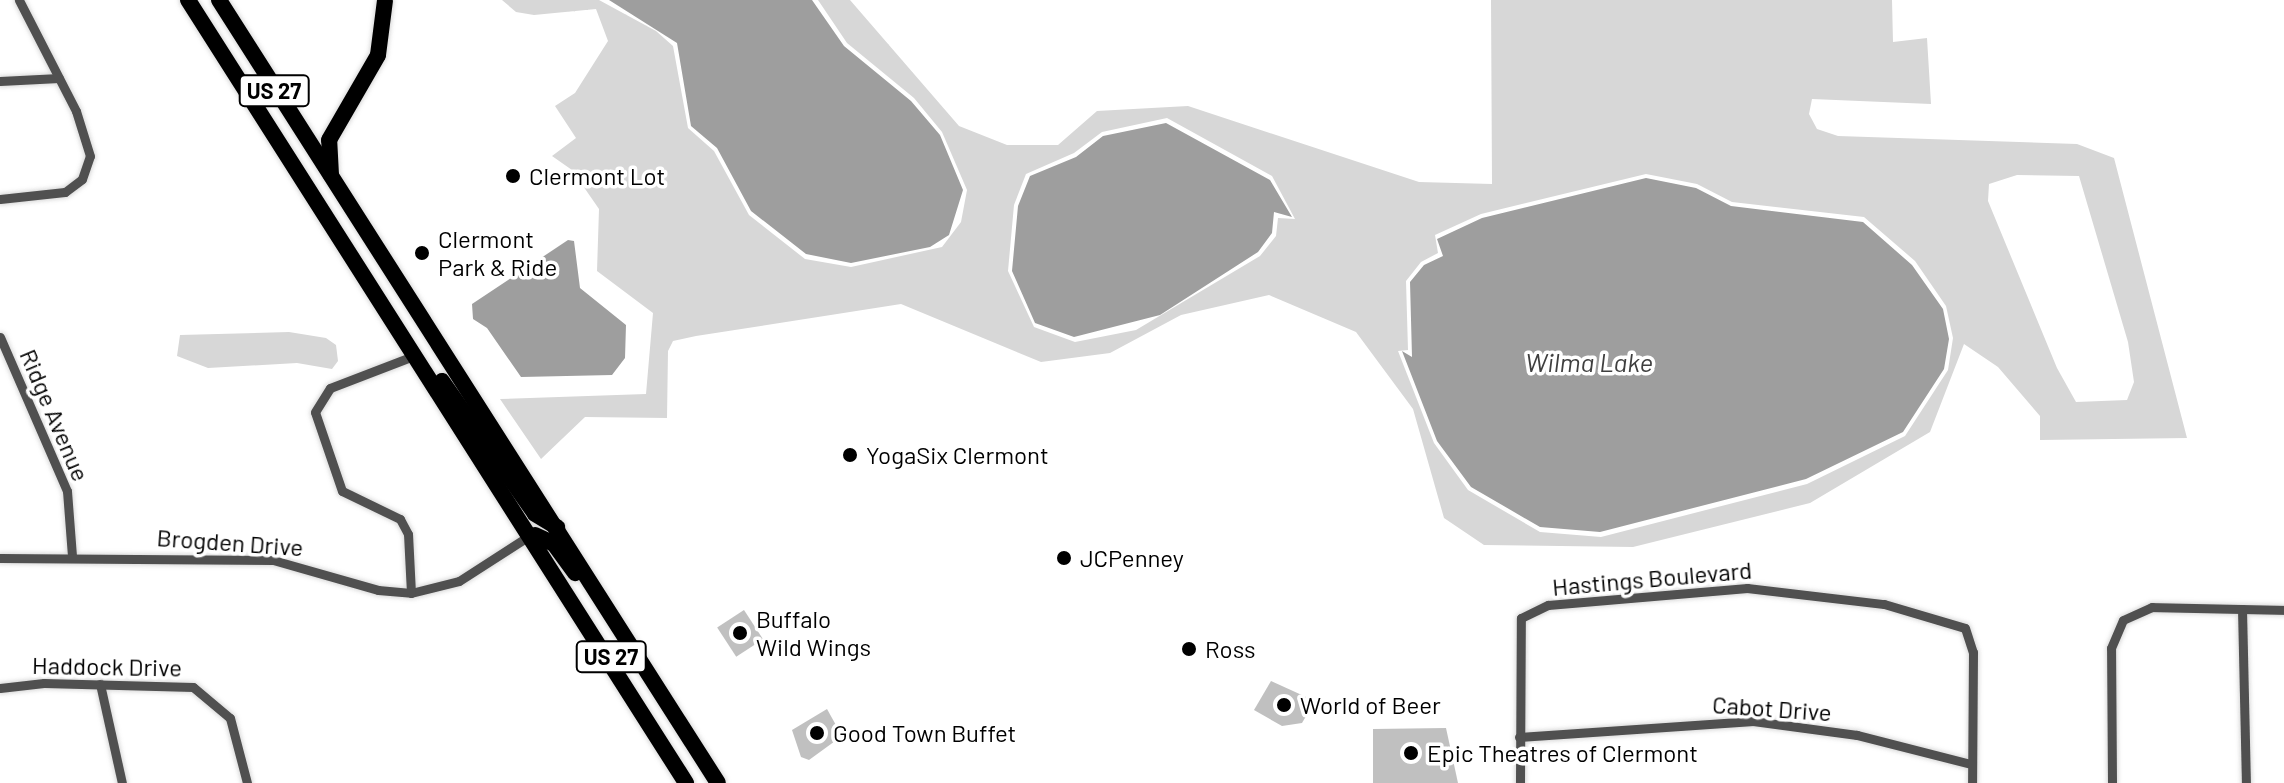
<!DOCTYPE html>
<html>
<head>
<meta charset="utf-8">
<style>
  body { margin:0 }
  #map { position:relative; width:2284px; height:783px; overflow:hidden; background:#fff; font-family:Barlow,sans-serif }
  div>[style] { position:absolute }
  .green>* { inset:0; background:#d7d7d7 }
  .water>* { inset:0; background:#9e9e9e }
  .building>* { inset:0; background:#c0c0c0; transform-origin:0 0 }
  .roads { filter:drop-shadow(0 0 2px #dbdbdb) drop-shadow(0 0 2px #dbdbdb) }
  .street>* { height:9px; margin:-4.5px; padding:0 4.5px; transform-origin:4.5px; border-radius:4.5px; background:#505050 }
  .highway>* { height:16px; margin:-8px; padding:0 8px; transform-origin:8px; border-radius:8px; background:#000 }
  .dots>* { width:22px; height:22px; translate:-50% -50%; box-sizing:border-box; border:4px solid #fff; border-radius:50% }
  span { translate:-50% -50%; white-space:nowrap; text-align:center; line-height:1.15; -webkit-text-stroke:7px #fff; paint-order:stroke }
  .shield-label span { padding:2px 6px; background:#fff; border:2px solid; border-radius:6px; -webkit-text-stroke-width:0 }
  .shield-label { font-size:22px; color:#000; font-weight:700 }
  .poi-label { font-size:24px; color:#000 }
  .left { translate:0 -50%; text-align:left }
  .street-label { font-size:24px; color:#000 }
  .water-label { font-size:26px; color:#3f3f3f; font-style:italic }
</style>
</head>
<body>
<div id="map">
  <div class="green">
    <i style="clip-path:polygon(evenodd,502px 0,599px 0,656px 31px,673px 46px,688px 128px,714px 151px,749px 215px,805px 259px,851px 267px,942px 247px,961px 222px,967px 190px,942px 132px,914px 98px,847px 43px,818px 0,850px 0,959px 126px,1007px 145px,1058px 145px,1097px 111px,1188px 106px,1419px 182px,1492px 184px,1491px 0,1892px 0,1893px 42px,1927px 38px,1931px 104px,1812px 99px,1809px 114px,1817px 129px,1838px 136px,2077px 144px,2114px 158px,2187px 438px,2040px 440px,2040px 416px,1998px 367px,1964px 344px,1930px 432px,1810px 503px,1633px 547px,1484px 545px,1444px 518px,1413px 409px,1356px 332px,1269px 295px,1181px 315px,1110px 353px,1041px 362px,901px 304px,696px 336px,673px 341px,668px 351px,667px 418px,585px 417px,541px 459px,500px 399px,646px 394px,653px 313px,597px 271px,599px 209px,572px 170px,552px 156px,576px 138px,555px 106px,575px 93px,608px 41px,596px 9px,534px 15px,516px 12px,502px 0,1167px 118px,1272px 176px,1295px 219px,1278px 218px,1276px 236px,1260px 256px,1136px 330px,1075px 342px,1034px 327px,1008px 271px,1014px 205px,1026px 174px,1074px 153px,1102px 132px,1167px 118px,502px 0,1646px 174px,1697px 184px,1732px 202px,1864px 217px,1915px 261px,1946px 306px,1953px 338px,1948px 370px,1905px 436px,1807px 484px,1601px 537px,1540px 532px,1468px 490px,1434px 443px,1398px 351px,1408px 350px,1406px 281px,1421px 262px,1438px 253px,1435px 235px,1481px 214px,1646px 174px,502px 0,2017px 175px,2079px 176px,2128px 342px,2134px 382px,2127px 400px,2076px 402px,2057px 368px,1988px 201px,1989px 184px,2017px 175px)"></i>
    <i style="clip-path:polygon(289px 332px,326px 338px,336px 345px,338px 361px,332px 369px,297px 363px,208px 368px,177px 356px,180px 335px)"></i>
  </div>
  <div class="water">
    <i style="clip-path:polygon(609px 0,812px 0,844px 46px,911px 101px,940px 135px,963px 190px,949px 235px,930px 247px,851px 263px,806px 254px,751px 211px,717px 148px,691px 126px,677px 43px)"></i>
    <i style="clip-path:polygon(1166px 123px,1270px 180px,1292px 217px,1274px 212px,1272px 233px,1258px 252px,1160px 315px,1074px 337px,1035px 323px,1012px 271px,1018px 206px,1030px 176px,1076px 157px,1103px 136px)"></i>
    <i style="clip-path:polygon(1646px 178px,1696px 188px,1731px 206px,1863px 222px,1912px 265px,1943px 309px,1949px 339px,1944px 369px,1903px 432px,1806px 479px,1600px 532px,1540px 527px,1471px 487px,1437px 441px,1402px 351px,1412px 357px,1410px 282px,1424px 265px,1443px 256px,1437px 239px,1482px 218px)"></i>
    <i style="clip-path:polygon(568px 240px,574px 241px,580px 288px,626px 325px,625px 358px,612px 375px,521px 377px,487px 328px,473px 319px,472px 304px)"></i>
  </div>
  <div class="building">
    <i style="left:744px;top:610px;width:35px;height:32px;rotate:57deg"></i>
    <i style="clip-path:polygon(1271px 681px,1315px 701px,1302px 723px,1282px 726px,1254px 710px)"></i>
    <i style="clip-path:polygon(827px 709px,842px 736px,809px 760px,801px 757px,792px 730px)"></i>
    <i style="clip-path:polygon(1446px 728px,1458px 783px,1373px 783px,1373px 729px)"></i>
  </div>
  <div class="roads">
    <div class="street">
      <i style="left:0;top:81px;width:59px;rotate:-2.9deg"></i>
      <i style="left:0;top:199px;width:65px;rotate:-6.1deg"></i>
      <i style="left:65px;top:192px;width:21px;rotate:-37deg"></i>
      <i style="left:82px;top:179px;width:24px;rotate:-71deg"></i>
      <i style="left:90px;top:156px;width:47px;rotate:-107.3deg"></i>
      <i style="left:76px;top:111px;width:125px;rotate:-117.2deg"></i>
      <i style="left:0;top:337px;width:168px;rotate:66.5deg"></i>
      <i style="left:67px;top:491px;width:65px;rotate:85.6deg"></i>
      <i style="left:0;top:558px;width:273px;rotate:0.4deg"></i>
      <i style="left:273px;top:560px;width:109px;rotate:15.9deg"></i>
      <i style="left:378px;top:590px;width:33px;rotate:5deg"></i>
      <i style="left:411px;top:593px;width:49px;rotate:-14deg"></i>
      <i style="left:459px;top:581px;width:87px;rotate:-32.8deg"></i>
      <i style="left:411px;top:593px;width:59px;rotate:-92.9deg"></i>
      <i style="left:408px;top:534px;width:17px;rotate:-118deg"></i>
      <i style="left:400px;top:519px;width:64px;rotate:-154.2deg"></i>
      <i style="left:342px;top:491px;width:83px;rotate:-108.9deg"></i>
      <i style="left:315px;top:412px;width:28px;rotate:-58deg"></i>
      <i style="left:330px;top:388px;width:92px;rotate:-21deg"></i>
      <i style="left:2242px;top:609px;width:174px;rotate:88.7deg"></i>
      <i style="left:100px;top:684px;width:101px;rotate:77.5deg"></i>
      <i style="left:0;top:688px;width:44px;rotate:-6.5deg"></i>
      <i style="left:44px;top:683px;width:149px;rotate:1.5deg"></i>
      <i style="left:193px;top:687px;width:48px;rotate:40deg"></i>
      <i style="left:230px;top:718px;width:67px;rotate:75.3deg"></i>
      <i style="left:1519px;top:737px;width:235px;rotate:-3.9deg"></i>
      <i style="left:1753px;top:721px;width:105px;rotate:7.7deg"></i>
      <i style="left:1857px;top:735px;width:118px;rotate:14.3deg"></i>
      <i style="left:1520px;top:783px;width:165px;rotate:-89.7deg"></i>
      <i style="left:1521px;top:618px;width:30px;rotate:-26deg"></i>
      <i style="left:1548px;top:605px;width:200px;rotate:-4.9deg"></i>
      <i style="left:1747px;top:588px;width:138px;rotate:6.7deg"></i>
      <i style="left:1884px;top:604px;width:84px;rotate:16.5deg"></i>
      <i style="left:1965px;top:628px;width:25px;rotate:72deg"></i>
      <i style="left:1973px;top:652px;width:131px;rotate:90.4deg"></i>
      <i style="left:2112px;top:783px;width:135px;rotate:-90.4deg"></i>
      <i style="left:2111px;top:648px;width:30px;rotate:-67deg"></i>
      <i style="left:2123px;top:620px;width:32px;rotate:-24deg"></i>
      <i style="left:2152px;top:607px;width:132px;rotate:1.3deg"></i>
    </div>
    <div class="highway">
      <i style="left:188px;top:0;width:928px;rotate:57.54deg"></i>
      <i style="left:219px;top:0;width:928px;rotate:57.49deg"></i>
      <i style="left:331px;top:175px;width:35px;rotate:-93deg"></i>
      <i style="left:329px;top:140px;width:98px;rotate:-60deg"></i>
      <i style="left:378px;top:55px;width:55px;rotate:-82.7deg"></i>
      <i style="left:442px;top:381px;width:162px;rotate:55deg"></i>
      <i style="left:535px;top:514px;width:26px;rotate:31deg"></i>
      <i style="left:535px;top:535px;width:21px;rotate:25deg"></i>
      <i style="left:554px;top:544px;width:36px;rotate:54deg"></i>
    </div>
  </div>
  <div class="dots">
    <i style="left:513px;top:176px;background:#000"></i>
    <i style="left:422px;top:253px;background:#000"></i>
    <i style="left:850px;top:455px;background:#000"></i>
    <i style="left:1064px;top:558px;background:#000"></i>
    <i style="left:740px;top:633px;background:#000"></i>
    <i style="left:1189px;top:649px;background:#000"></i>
    <i style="left:1284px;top:705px;background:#000"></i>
    <i style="left:817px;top:733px;background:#000"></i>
    <i style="left:1411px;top:753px;background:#000"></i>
  </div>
  <div class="shield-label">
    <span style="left:274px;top:91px">US 27</span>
    <span style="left:611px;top:657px">US 27</span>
  </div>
  <div class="poi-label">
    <span class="left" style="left:529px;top:176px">Clermont Lot</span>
    <span class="left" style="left:438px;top:253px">Clermont<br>Park &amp; Ride</span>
    <span class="left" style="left:866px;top:455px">YogaSix Clermont</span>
    <span class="left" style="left:1080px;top:558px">JCPenney</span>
    <span class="left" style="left:756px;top:633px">Buffalo<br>Wild Wings</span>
    <span class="left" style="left:1205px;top:649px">Ross</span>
    <span class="left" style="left:1300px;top:705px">World of Beer</span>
    <span class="left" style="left:833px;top:733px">Good Town Buffet</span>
    <span class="left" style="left:1427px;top:753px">Epic Theatres of Clermont</span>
  </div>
  <div class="street-label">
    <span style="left:55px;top:415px;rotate:67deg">Ridge Avenue</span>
    <span style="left:230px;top:542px;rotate:4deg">Brogden Drive</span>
    <span style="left:1652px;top:578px;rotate:-5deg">Hastings Boulevard</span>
    <span style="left:107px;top:666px;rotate:1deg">Haddock Drive</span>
    <span style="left:1772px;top:708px;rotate:4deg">Cabot Drive</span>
  </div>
  <div class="water-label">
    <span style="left:1589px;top:362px">Wilma Lake</span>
  </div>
</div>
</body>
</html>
